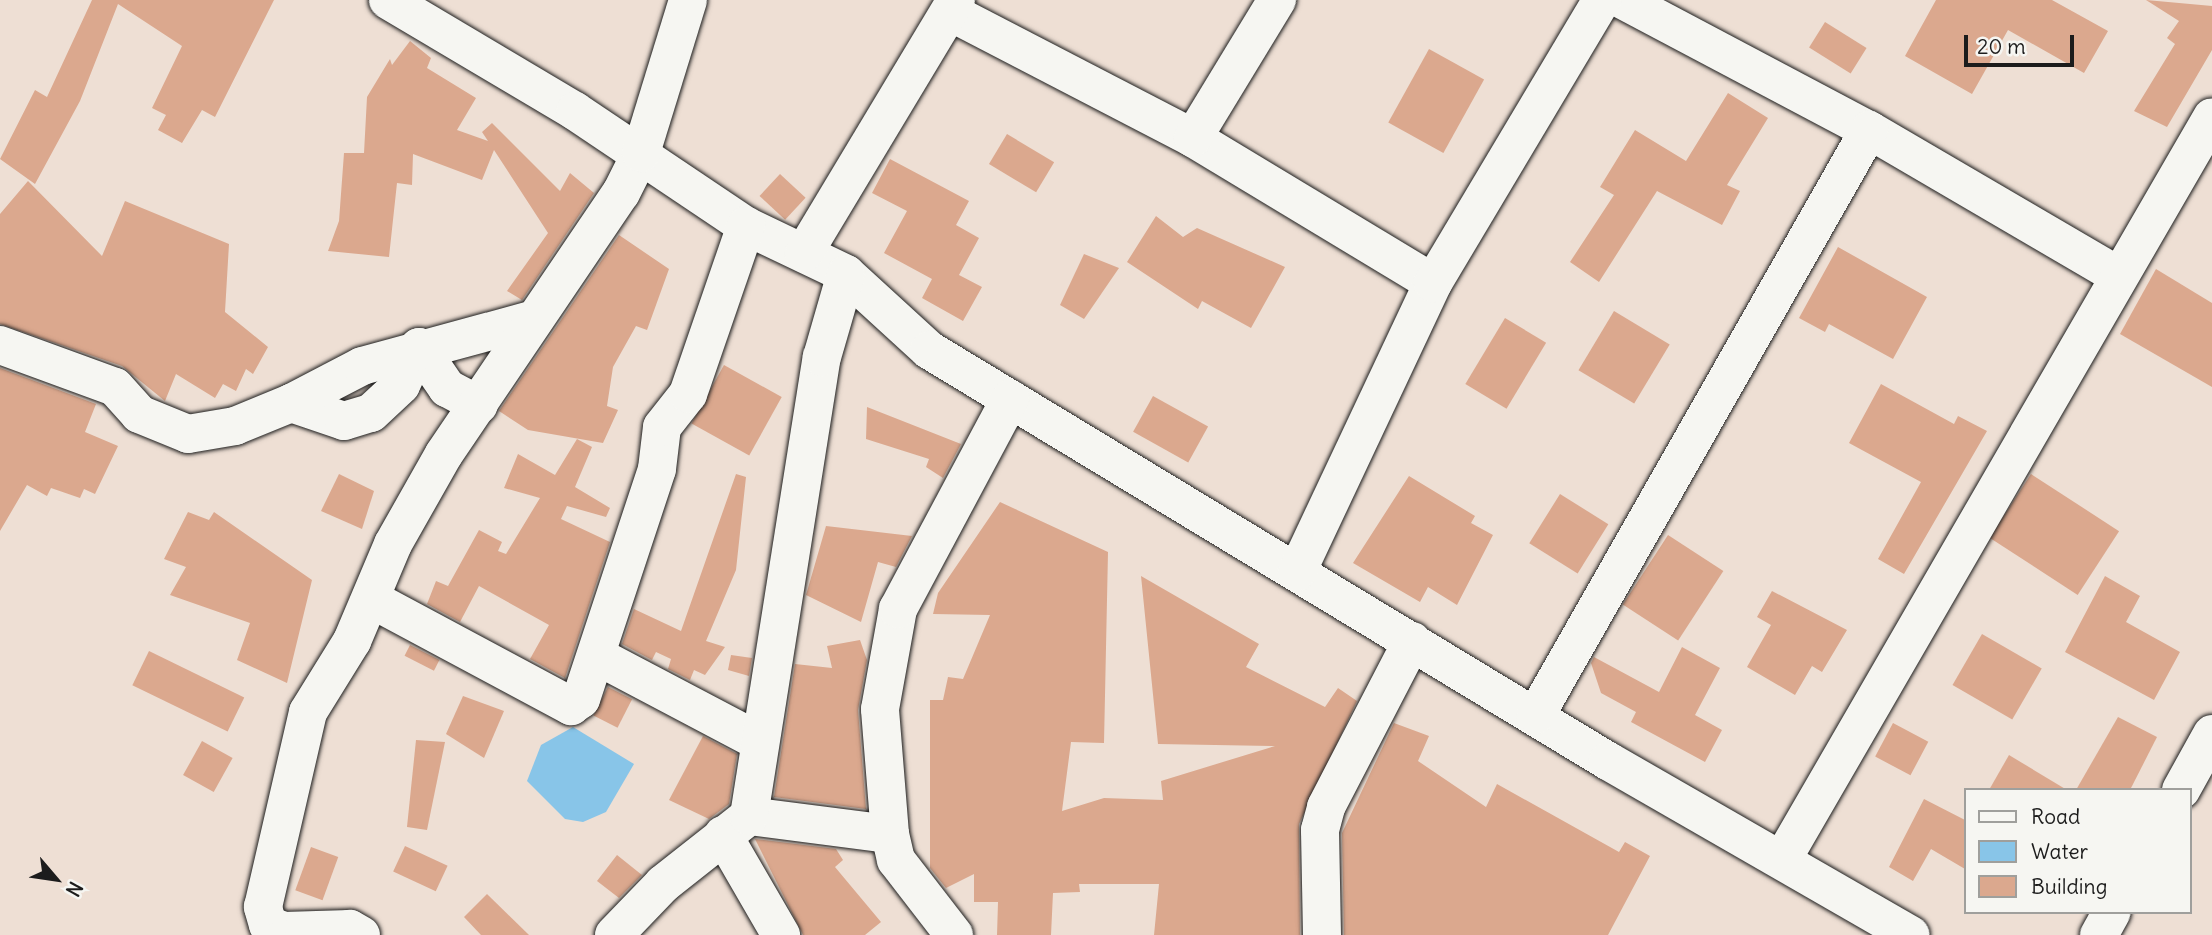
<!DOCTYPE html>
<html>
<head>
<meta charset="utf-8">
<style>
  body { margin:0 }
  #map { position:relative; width:2212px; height:935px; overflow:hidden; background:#eedfd4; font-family:Delius,sans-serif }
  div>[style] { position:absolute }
  .water>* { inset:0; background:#88c5e8 }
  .building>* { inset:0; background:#dba88e; transform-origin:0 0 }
  .roads { filter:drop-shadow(0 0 2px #1c1c1c) drop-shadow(0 0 2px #1c1c1c) }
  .street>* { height:38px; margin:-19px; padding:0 19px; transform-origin:19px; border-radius:19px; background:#f6f6f2 }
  span { translate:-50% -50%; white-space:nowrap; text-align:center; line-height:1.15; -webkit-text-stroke:5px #f6f6f2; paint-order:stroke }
  .legend { position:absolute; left:1964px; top:788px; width:228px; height:126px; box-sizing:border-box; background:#f6f6f2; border:2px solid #9f9f9c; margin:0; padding:9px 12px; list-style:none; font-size:21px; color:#1c1c1c }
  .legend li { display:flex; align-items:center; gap:14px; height:35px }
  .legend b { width:35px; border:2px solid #9f9f9c }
  .north { position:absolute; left:21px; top:844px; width:70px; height:70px; -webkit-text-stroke:5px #f6f6f2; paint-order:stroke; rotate:119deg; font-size:19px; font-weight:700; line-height:28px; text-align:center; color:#1c1c1c }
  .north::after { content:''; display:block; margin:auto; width:24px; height:32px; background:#1c1c1c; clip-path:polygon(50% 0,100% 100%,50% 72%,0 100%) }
  .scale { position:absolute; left:1964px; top:35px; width:110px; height:32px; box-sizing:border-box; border:4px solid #1c1c1c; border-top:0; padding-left:9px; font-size:21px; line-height:24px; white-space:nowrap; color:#1c1c1c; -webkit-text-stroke:5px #f6f6f2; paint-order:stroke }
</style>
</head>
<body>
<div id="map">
  <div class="water">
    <i style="clip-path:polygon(573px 727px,634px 764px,606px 812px,583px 822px,565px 819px,527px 781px,541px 745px)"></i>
  </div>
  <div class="building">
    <i style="clip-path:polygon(92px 0,274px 0,215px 117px,202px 110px,182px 143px,158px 130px,166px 115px,152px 108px,182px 46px,118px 4px,80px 101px,35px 184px,0 159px,35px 90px,47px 97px)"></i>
    <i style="clip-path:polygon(1936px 0,2052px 0,2108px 31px,2084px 73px,2008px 30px,1972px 94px,1905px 56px)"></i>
    <i style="clip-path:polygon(2146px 0,2212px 6px,2212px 50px,2167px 127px,2134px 111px,2175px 44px,2167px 38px,2179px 21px)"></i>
    <i style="left:1825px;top:22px;width:49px;height:30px;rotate:32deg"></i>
    <i style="clip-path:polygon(410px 41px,431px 58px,427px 68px,476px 98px,457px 130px,488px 141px,482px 132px,492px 123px,560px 191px,570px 173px,594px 193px,522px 300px,507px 291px,548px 233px,494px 150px,482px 180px,413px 154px,412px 185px,397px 183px,389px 257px,328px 251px,339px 221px,344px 153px,364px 153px,367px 97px,390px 59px,392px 65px)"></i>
    <i style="left:1429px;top:49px;width:63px;height:84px;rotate:29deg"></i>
    <i style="clip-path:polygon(1728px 93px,1768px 118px,1727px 185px,1740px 191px,1722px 225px,1657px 191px,1599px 282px,1570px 262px,1614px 195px,1600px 187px,1635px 130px,1686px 161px)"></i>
    <i style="left:1007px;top:134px;width:55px;height:35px;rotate:31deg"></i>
    <i style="clip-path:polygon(890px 159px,969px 201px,956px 225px,979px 238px,959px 275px,982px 287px,963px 321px,922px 298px,932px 279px,884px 253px,907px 211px,872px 193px)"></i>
    <i style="left:780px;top:174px;width:35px;height:30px;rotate:43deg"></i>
    <i style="clip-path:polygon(28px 181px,102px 256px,125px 201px,229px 244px,225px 312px,268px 347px,253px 374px,246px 369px,236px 391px,223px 384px,215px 398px,176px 374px,165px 401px,122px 366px,0 324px,0 214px)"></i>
    <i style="clip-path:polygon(1156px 216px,1183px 237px,1197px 228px,1285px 267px,1251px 328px,1202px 301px,1198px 309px,1127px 262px)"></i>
    <i style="clip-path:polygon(619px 235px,669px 269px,647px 330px,636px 326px,613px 367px,607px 406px,618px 410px,603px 443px,528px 430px,499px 411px)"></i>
    <i style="clip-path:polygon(1838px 247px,1927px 297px,1893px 359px,1829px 324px,1825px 332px,1799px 318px)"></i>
    <i style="clip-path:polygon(1084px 254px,1119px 268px,1084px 319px,1060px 305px)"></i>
    <i style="clip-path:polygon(2156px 269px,2212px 303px,2212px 387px,2120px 334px)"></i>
    <i style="left:1614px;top:311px;width:65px;height:69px;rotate:31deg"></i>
    <i style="left:1505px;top:318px;width:48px;height:77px;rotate:31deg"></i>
    <i style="left:724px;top:365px;width:66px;height:67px;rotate:29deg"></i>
    <i style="clip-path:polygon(0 368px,96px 404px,85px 432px,118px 446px,95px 494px,84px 489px,80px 498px,51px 488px,47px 496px,27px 485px,0 531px)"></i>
    <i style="clip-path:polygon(1881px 384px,1954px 424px,1958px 416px,1987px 431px,1904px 574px,1878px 559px,1921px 482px,1849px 443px)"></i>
    <i style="left:1153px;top:396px;width:63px;height:41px;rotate:29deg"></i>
    <i style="clip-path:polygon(867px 407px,961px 444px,943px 478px,926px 467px,929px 459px,866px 439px)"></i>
    <i style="clip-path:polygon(577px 439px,592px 447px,575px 487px,610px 508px,606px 517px,567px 506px,561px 519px,610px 542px,565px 678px,530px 659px,549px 625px,479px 586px,460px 622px,427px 604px,436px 581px,448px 586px,479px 530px,502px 542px,498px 551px,506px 554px,540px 498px,504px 488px,518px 454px,555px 475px)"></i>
    <i style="clip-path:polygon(339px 474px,374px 491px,362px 529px,321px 511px)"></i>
    <i style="clip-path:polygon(736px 474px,746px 477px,736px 570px,706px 641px,725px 647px,705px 675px,694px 670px,690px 680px,668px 669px,671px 659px,656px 652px,652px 660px,622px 644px,634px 609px,681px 631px)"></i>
    <i style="left:2031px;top:474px;width:105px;height:76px;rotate:33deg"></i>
    <i style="clip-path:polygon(1409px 476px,1475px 516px,1471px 523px,1493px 535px,1457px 605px,1428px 587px,1420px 602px,1353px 563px)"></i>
    <i style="left:1560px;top:494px;width:57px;height:58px;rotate:32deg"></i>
    <i style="clip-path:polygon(1000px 502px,1108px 552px,1104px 743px,1071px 742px,1062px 811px,1104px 798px,1163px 800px,1161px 781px,1275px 746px,1158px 744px,1141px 576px,1259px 644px,1246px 667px,1325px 707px,1338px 688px,1357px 701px,1299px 824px,1300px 935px,1154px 935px,1159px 884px,1079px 884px,1080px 892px,1053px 893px,1051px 935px,997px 935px,998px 902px,974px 902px,974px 874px,946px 888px,930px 868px,930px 700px,943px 700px,948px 677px,963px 679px,990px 615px,933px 614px,938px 593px)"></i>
    <i style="clip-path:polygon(188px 512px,209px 520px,214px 512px,312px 580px,287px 683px,237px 660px,250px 623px,170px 595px,186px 567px,164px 559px)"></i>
    <i style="clip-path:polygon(826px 526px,912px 536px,896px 567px,878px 562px,861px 622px,806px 595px)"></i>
    <i style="left:1668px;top:535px;width:66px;height:83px;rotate:33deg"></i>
    <i style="clip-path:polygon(2105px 576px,2140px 596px,2126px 622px,2180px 652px,2154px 700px,2065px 652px)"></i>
    <i style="clip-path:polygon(1772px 591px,1847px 630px,1822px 672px,1812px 666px,1795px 695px,1747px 667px,1771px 625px,1757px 617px)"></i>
    <i style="left:1982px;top:634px;width:69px;height:59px;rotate:30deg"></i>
    <i style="clip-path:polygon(860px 640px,867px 660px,858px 710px,866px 809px,774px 797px,795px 664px,832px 668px,827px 646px)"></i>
    <i style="left:410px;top:645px;width:33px;height:12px;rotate:27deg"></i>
    <i style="clip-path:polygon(1682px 647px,1720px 668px,1695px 715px,1722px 730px,1705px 762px,1631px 722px,1636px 712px,1601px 693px,1591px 663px,1594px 657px,1659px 692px)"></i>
    <i style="left:149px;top:651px;width:106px;height:38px;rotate:26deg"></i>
    <i style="clip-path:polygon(731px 655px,752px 658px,749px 676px,728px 670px)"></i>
    <i style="left:608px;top:687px;width:27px;height:32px;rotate:27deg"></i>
    <i style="clip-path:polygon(463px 696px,504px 711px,484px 758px,446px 734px)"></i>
    <i style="clip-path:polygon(2118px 717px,2157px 737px,2130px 790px,2076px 790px)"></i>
    <i style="clip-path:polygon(1394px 723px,1429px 736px,1418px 761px,1486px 807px,1497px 784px,1619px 852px,1625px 842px,1650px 856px,1608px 935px,1344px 935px,1342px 833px)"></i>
    <i style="left:1893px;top:723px;width:40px;height:38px;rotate:28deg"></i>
    <i style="clip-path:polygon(703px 736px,737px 754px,729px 804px,709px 819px,669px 800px)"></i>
    <i style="clip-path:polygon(416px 740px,445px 742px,427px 830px,407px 827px)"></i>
    <i style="left:202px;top:741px;width:35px;height:39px;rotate:29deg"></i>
    <i style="clip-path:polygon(2009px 755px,2067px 790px,1989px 790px)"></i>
    <i style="clip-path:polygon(1924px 799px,1965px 820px,1965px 869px,1931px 849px,1913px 881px,1889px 867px)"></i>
    <i style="clip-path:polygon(755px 839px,836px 849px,843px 860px,835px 867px,881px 922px,865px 935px,803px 935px)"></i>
    <i style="left:405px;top:846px;width:47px;height:28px;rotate:25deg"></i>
    <i style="left:311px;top:847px;width:29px;height:46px;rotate:20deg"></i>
    <i style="clip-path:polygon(617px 855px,642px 875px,619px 898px,597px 881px)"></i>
    <i style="clip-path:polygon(487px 894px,529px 935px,481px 935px,464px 917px)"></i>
  </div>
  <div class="roads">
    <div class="street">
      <i style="left:388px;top:0;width:217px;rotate:30.7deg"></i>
      <i style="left:575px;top:111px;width:206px;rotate:33.9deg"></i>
      <i style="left:746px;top:226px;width:111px;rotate:25.6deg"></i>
      <i style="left:846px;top:274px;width:113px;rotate:42.5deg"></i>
      <i style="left:929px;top:350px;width:794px;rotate:31.19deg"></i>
      <i style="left:1608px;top:761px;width:349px;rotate:29.9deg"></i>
      <i style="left:1623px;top:0;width:278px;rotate:27.9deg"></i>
      <i style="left:1869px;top:130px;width:285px;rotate:30.3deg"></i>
      <i style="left:950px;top:12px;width:274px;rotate:27.4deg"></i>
      <i style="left:1193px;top:138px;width:280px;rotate:31.1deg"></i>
      <i style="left:1193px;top:138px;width:162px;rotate:-58.7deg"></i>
      <i style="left:804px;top:253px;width:295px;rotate:-59deg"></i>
      <i style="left:0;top:345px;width:122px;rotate:20.1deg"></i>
      <i style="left:115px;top:387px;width:36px;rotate:48deg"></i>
      <i style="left:139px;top:414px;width:53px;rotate:22.2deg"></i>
      <i style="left:188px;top:434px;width:48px;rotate:-9.7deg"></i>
      <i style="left:235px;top:426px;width:61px;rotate:-22.3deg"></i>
      <i style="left:291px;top:403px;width:56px;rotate:18.8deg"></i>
      <i style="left:344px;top:421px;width:28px;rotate:-17deg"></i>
      <i style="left:371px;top:413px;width:41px;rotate:-43deg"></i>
      <i style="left:401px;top:385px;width:42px;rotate:-64.7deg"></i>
      <i style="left:419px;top:347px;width:50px;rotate:55.7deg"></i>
      <i style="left:447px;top:388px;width:36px;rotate:28deg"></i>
      <i style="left:291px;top:403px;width:80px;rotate:-27.5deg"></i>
      <i style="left:362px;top:366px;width:172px;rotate:-15.2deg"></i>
      <i style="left:1297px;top:572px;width:319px;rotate:-64.8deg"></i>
      <i style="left:1433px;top:283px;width:330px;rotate:-59.2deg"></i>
      <i style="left:373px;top:600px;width:225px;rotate:28.2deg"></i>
      <i style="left:571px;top:706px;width:12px;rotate:-35deg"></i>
      <i style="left:581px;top:699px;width:242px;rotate:-71.7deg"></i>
      <i style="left:657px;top:469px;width:42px;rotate:-83.2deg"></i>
      <i style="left:662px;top:427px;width:42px;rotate:-51.8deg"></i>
      <i style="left:688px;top:394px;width:178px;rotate:-71deg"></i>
      <i style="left:597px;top:656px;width:182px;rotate:27.8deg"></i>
      <i style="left:1536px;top:715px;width:673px;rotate:-60.35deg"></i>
      <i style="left:2181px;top:790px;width:64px;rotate:-61deg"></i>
      <i style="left:749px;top:816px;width:142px;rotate:7.3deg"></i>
      <i style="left:890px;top:834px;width:27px;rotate:77deg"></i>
      <i style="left:896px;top:860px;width:95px;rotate:52.3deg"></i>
      <i style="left:890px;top:834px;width:125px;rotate:-94.6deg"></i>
      <i style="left:880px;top:709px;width:102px;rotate:-79.8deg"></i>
      <i style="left:898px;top:609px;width:238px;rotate:-61.9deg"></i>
      <i style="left:723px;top:835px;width:116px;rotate:59.9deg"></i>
      <i style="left:1782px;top:860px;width:858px;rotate:-59.94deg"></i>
      <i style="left:361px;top:935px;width:13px;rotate:-151deg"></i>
      <i style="left:350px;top:929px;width:66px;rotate:178.3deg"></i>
      <i style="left:284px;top:931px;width:17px;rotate:-159deg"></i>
      <i style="left:268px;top:925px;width:19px;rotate:-106deg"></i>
      <i style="left:263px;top:907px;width:200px;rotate:-77deg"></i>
      <i style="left:308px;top:712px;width:84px;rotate:-58.2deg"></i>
      <i style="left:352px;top:641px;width:105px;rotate:-67.1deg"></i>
      <i style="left:393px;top:544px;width:103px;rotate:-60.5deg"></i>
      <i style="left:444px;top:454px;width:315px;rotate:-55.9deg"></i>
      <i style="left:621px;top:193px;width:45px;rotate:-63.4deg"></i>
      <i style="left:641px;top:153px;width:160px;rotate:-72.9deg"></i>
      <i style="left:614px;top:935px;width:71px;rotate:-46.1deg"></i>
      <i style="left:663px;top:884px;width:110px;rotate:-38.3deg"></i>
      <i style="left:749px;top:816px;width:465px;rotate:-81deg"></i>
      <i style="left:822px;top:357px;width:86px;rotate:-73.9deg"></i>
      <i style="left:1322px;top:935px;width:105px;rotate:-91.1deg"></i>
      <i style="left:1320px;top:830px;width:24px;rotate:-75deg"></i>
      <i style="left:1326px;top:807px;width:187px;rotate:-62.6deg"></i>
      <i style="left:2099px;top:935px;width:26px;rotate:-61deg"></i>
    </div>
  </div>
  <ul class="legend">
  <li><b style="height:9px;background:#f6f6f2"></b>Road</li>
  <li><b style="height:19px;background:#88c5e8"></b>Water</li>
  <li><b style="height:19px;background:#dba88e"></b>Building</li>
  </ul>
  <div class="north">N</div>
  <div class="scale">20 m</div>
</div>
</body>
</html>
